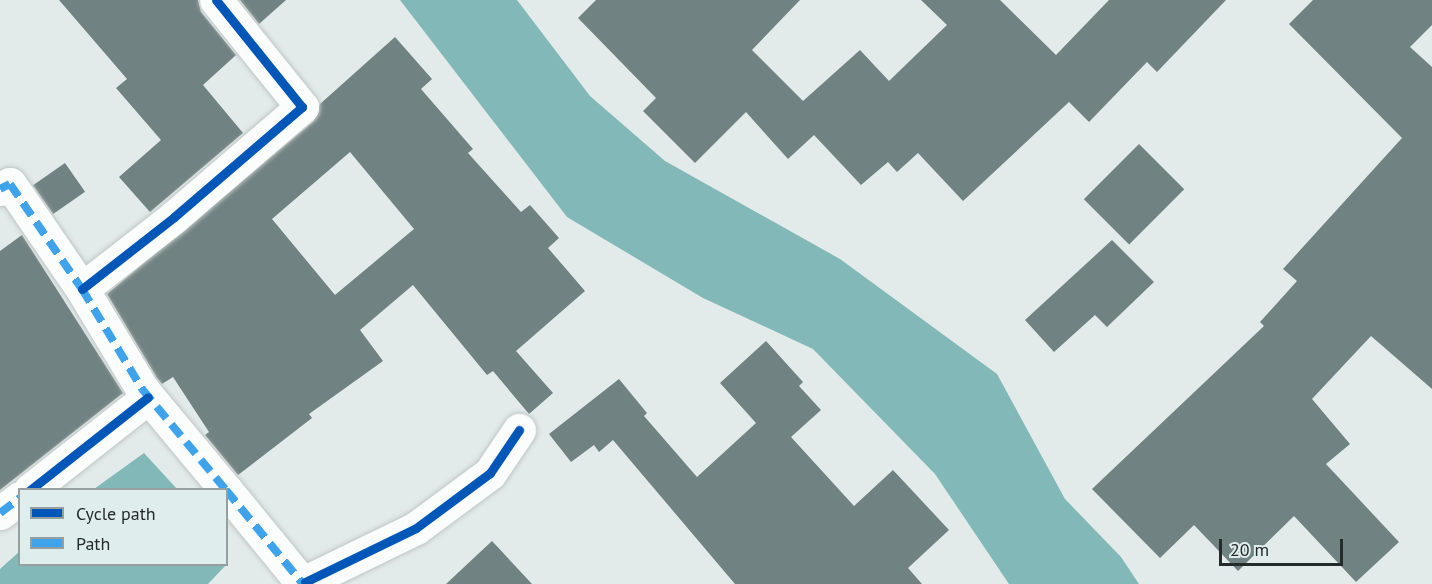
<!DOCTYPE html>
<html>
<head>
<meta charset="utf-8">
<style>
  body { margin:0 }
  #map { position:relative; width:1432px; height:584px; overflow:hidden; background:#e2eaea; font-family:"PT Sans",sans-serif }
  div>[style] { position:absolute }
  .water>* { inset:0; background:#83b8b8 }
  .building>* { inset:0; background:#718282; transform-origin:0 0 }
  .roads { filter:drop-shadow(0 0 2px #c0c6c6) drop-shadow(0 0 2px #c0c6c6) }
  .street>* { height:33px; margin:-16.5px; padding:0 16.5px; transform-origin:16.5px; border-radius:16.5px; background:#fbfcfc }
  .quiet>* { height:8px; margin-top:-4px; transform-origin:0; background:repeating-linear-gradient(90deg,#3ea3eb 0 15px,transparent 0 23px) }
  .cycleway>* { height:9px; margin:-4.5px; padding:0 4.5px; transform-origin:4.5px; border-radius:4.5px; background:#0057b8 }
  span { translate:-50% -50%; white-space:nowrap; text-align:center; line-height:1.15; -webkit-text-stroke:6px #dfeded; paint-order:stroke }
  .legend { position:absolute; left:18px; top:488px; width:210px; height:78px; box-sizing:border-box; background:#dfeded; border:2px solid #959f9f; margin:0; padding:8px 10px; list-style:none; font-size:18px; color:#252a2a }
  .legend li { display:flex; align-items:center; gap:12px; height:30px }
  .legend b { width:30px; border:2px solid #959f9f }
  .scale { position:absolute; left:1219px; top:539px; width:124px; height:27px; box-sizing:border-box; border:3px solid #252a2a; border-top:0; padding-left:8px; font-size:18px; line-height:21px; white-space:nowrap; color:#252a2a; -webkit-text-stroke:4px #dfeded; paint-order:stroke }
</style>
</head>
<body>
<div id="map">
  <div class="water">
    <i style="clip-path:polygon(400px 0,517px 0,590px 96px,665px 161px,840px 259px,997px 374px,1065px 499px,1121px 557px,1139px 584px,1009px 584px,935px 474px,813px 349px,703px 298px,567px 217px)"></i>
    <i style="clip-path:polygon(144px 453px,177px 489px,94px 489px)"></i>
    <i style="clip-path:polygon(19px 552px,20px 564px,226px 565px,208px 584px,0 584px,0 569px)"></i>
  </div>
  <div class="building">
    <i style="clip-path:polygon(59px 0,198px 0,201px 12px,236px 55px,203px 85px,243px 133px,150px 212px,119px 177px,161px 140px,116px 88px,127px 79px)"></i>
    <i style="clip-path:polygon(240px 0,286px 0,259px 24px)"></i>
    <i style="clip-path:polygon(596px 0,800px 0,752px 50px,803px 101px,860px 50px,889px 81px,947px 25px,921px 0,1000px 0,1056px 55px,1109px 0,1226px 0,1157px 72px,1147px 62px,1089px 122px,1069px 102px,963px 201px,918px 153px,897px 172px,888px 162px,861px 185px,814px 135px,788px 159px,746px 112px,695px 163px,643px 111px,656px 98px,578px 18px)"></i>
    <i style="clip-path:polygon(1313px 0,1432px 0,1432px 25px,1410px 47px,1432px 67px,1432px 389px,1371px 336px,1312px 399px,1350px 444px,1326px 464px,1399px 542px,1356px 582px,1294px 516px,1238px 571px,1194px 525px,1160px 558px,1092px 489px,1264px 326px,1260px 322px,1297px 281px,1283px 269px,1402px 138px,1289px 24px)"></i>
    <i style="clip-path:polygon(evenodd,395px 37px,432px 79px,421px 89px,473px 149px,468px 153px,521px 212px,530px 205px,559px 238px,548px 248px,585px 291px,516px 351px,553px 393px,529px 414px,493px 371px,487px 375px,413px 285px,360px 330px,383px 361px,309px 414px,312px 418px,238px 475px,205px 435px,209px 432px,173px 377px,162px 384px,157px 378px,107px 294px,314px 121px,320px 104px,395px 37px,350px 152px,414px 229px,335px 295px,272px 219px,350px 152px)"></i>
    <i style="left:1139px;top:144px;width:64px;height:78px;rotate:45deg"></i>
    <i style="left:65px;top:163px;width:35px;height:39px;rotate:55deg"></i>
    <i style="clip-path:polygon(22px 235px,123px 393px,0 490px,0 251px)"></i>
    <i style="clip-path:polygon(1112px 240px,1154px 282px,1107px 327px,1095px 315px,1054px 352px,1025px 320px)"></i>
    <i style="clip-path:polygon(766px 341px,803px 382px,799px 386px,821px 410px,791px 437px,854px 506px,893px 470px,949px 530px,908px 568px,922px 584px,735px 584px,613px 440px,599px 452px,594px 445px,571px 462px,549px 434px,619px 379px,647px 413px,644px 416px,697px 477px,756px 423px,720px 383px)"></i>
    <i style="clip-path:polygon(492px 541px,532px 584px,446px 584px)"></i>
  </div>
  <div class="roads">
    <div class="street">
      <i style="left:0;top:189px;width:11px;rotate:-27deg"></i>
      <i style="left:10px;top:184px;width:127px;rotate:55.6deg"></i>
      <i style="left:82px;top:289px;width:117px;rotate:59deg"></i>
      <i style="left:142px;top:389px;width:131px;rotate:50.3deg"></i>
      <i style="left:82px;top:289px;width:117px;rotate:-38deg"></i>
      <i style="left:174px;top:217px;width:169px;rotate:-40.7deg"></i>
      <i style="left:302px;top:107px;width:137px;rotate:-128.8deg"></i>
      <i style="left:30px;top:490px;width:150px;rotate:-38.2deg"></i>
      <i style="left:226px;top:490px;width:122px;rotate:50.7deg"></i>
      <i style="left:0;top:513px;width:25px;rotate:-37deg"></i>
      <i style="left:305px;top:582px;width:123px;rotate:-25.9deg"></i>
      <i style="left:416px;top:528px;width:92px;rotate:-36.6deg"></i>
      <i style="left:490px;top:473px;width:52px;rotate:-56deg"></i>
    </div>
  </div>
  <div class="quiet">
    <i style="left:0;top:189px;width:11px;rotate:-27deg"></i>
    <i style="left:10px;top:184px;width:127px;rotate:55.6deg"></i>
    <i style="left:82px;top:289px;width:117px;rotate:59deg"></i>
    <i style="left:142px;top:389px;width:131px;rotate:50.3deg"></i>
    <i style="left:226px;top:490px;width:122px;rotate:50.7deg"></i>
    <i style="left:0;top:513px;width:25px;rotate:-37deg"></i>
  </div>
  <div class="cycleway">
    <i style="left:82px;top:289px;width:117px;rotate:-38deg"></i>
    <i style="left:174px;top:217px;width:169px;rotate:-40.7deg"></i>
    <i style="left:302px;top:107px;width:137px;rotate:-128.8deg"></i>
    <i style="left:30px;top:490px;width:150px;rotate:-38.2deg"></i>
    <i style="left:305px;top:582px;width:123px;rotate:-25.9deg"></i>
    <i style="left:416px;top:528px;width:92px;rotate:-36.6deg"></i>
    <i style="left:490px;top:473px;width:52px;rotate:-56deg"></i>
  </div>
  <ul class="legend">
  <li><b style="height:8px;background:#0057b8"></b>Cycle path</li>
  <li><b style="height:8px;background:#3ea3eb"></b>Path</li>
  </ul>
  <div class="scale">20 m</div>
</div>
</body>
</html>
